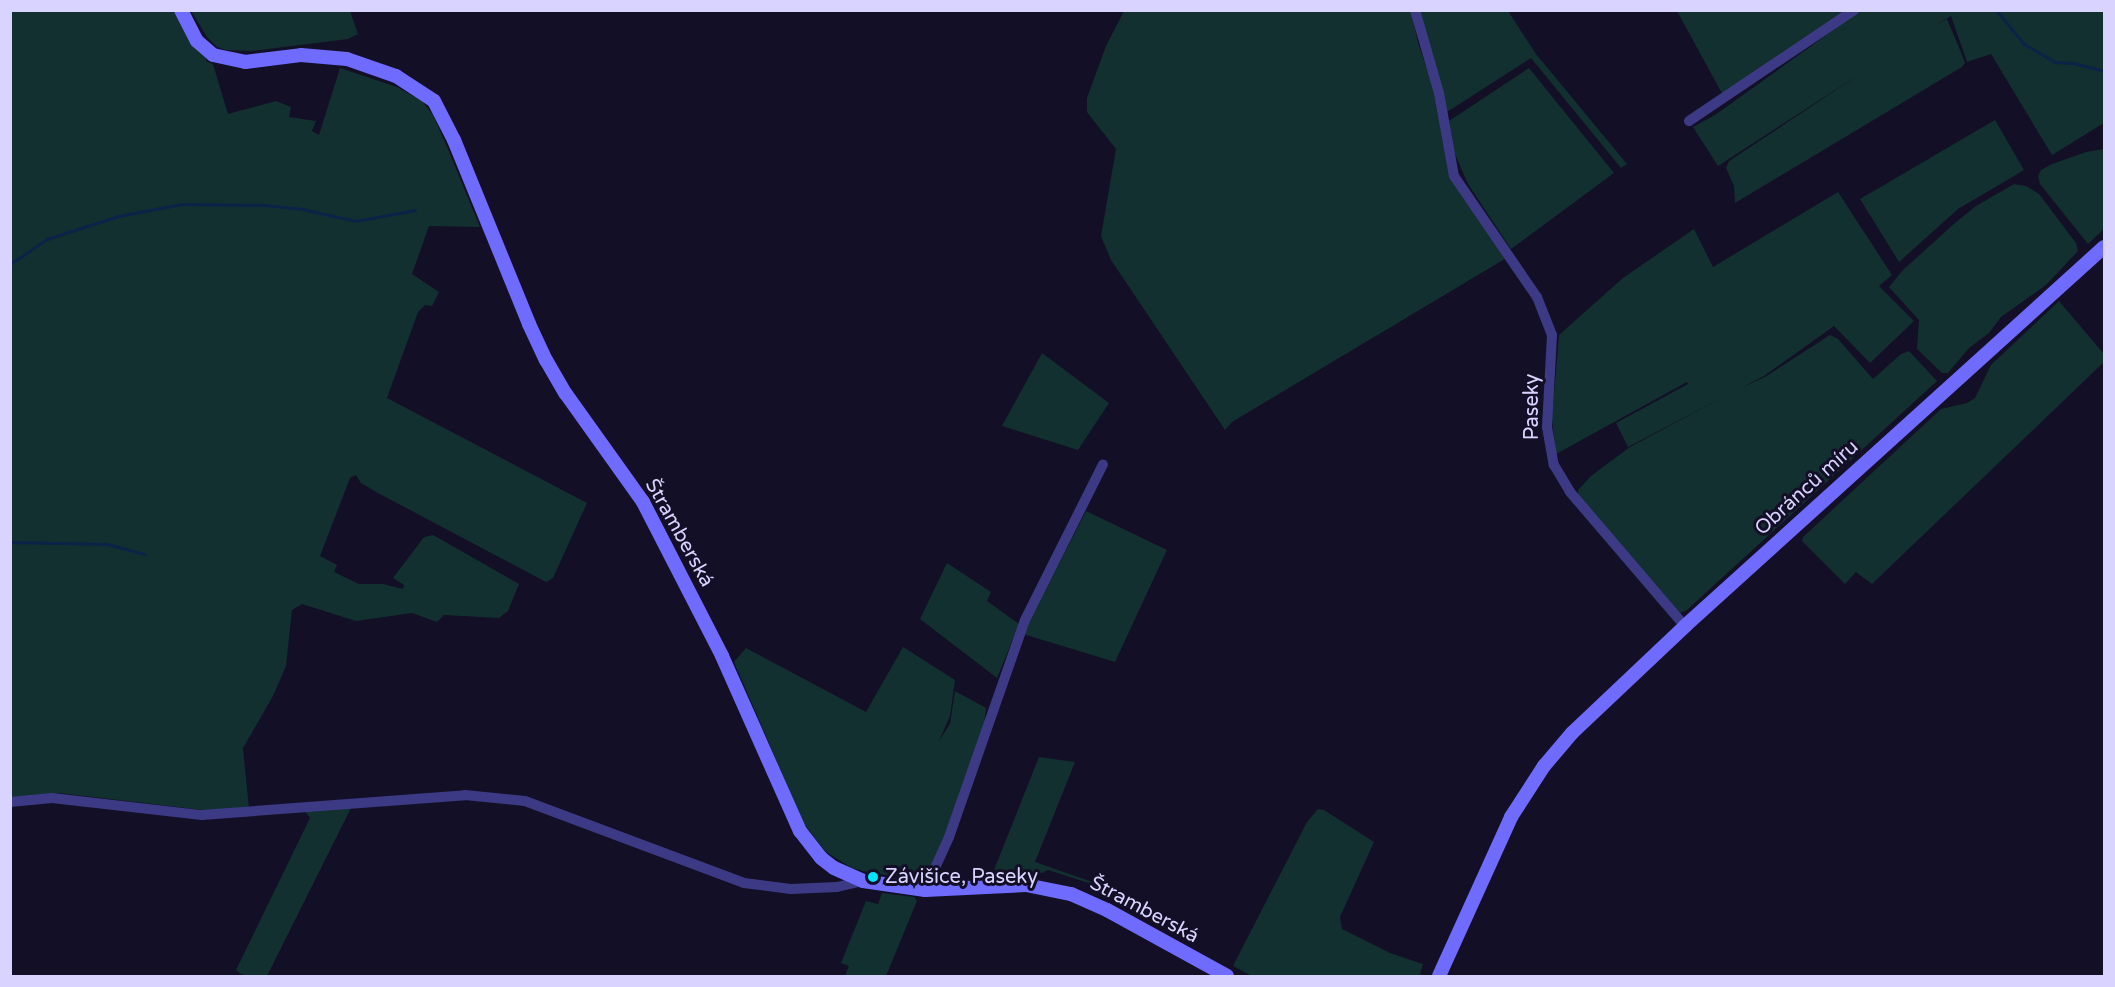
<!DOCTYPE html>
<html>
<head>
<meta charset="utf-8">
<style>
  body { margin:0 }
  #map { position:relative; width:2115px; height:987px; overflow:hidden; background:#130f26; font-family:"Varela Round",sans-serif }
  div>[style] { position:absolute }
  .green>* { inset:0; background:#12302f }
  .stream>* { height:3px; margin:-1.5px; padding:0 1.5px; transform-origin:1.5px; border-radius:1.5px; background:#0c2248 }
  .street>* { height:10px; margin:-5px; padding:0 5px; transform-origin:5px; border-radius:5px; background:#3d3a85 }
  .secondary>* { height:14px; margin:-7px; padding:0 7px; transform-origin:7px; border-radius:7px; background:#6f6bff }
  .dots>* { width:16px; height:16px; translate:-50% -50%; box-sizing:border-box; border:3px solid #130f26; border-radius:50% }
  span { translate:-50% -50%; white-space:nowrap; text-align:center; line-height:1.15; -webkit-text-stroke:6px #130f26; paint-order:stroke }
  .street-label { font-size:20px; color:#d9d4ff }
  .poi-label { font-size:20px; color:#d9d4ff }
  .left { translate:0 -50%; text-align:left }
  .frame { position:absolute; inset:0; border:12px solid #d9d4ff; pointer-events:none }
</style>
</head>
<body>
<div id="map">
  <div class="green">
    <i style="clip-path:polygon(11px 11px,174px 11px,188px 37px,206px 56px,206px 61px,213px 64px,228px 114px,276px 101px,291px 107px,289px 117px,316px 121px,312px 131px,319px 135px,340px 68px,397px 87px,422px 101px,433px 115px,448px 149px,480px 227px,429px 226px,412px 274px,439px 292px,432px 306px,425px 305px,418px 312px,387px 398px,587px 503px,553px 578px,546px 582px,378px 493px,361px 483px,356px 475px,350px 478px,320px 556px,337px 565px,334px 572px,359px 584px,383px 584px,403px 589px,404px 585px,393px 578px,424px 537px,433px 535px,519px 584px,508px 611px,499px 618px,444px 615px,437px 622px,412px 613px,356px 621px,302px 604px,292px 610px,286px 666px,273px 696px,243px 748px,249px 809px,203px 810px,59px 793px,11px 798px)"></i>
    <i style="clip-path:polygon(191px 11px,350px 11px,358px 34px,348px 39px,252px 51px,226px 50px,217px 47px,207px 37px)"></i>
    <i style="clip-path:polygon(1124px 11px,1411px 11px,1418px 43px,1435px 93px,1450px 177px,1508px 257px,1232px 422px,1225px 430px,1111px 260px,1101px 236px,1116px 149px,1087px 112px,1087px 98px,1106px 46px)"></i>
    <i style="clip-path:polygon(1419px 11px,1508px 11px,1536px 54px,1627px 164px,1621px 168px,1531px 58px,1447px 112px)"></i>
    <i style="clip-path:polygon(1677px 11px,1848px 11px,1724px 97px)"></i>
    <i style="clip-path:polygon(1860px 11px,2104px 11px,2104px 123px,2052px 155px,1991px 54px,1967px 62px,1951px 16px,1931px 28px,1947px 19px,1963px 57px,1965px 63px,1962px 67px,1735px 203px,1734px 186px,1726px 168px,1729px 161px,1863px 72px,1718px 166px,1693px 127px,1715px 115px)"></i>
    <i style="clip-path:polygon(1529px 68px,1614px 173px,1511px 249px,1468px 184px,1454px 152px,1449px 121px)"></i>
    <i style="clip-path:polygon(1995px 120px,2024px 170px,1958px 209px,1899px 262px,1860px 199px)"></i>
    <i style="clip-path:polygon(2104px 149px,2104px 229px,2088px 244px,2040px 184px,2038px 176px,2041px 170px,2052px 164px,2086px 152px)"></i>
    <i style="clip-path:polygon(2014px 184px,2026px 186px,2039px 194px,2076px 243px,2078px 251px,2046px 285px,2001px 317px,1989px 333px,1969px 348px,1948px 373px,1942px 373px,1917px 349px,1919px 320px,1889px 287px,1903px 270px,1955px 223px,1976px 206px)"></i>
    <i style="clip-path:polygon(1838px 192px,1892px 275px,1879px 286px,1914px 321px,1870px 363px,1834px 326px,1764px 376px,1741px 388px,1765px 377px,1830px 335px,1838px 339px,1873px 379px,1901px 354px,1909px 351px,1937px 381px,1687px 610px,1680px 613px,1578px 495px,1578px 490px,1591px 476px,1630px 447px,1725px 396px,1628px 447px,1616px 423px,1688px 384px,1687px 382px,1556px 454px,1552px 419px,1559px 335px,1623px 278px,1694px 229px,1713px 267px)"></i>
    <i style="clip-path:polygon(2059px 301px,2104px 354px,2104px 362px,1872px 584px,1856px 572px,1845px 584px,1802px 541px,1803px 537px,1941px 409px,1967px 403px,1975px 398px,1991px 365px)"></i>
    <i style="clip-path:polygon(1042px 353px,1109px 403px,1078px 450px,1002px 426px)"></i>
    <i style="clip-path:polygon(1086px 511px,1167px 550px,1115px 662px,1023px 634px)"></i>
    <i style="clip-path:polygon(947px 563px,991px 592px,987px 601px,1019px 624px,997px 678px,920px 619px)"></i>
    <i style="clip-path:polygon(903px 647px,955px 680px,950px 716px,939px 741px,950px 724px,955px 691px,986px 708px,984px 724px,953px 815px,925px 880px,871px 873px,852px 868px,826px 852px,804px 824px,734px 662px,746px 648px,866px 712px)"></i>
    <i style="clip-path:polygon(1039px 757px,1075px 762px,1035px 862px,1098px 884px,1095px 885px,1048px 870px,1042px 873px,994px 870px)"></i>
    <i style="clip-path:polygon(351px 808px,267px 976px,247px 976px,241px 974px,236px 970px,310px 818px,305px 811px)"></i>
    <i style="clip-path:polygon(1318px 809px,1324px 810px,1374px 842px,1340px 917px,1342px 929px,1390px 953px,1423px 964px,1420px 974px,1425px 976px,1252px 976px,1233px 966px,1307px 822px)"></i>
    <i style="clip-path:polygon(882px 893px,914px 897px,917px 901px,886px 976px,845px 976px,849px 966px,841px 963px,866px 901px,878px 904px)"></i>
  </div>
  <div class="stream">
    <i style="left:1996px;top:10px;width:44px;rotate:50.5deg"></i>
    <i style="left:2024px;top:44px;width:36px;rotate:30deg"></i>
    <i style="left:2055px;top:62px;width:18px;rotate:3deg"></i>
    <i style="left:2073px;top:63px;width:32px;rotate:14deg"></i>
    <i style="left:10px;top:264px;width:45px;rotate:-34deg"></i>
    <i style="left:47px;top:239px;width:75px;rotate:-17.9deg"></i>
    <i style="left:118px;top:216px;width:65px;rotate:-10.6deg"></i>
    <i style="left:182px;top:204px;width:83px;rotate:0.7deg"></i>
    <i style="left:265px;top:205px;width:37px;rotate:6deg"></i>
    <i style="left:302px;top:209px;width:55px;rotate:12.5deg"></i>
    <i style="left:356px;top:221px;width:60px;rotate:-10.6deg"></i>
    <i style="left:10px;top:542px;width:97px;rotate:1.2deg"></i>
    <i style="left:107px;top:544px;width:39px;rotate:15deg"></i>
  </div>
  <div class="street">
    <i style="left:1415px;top:10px;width:86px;rotate:73.9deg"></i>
    <i style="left:1439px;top:93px;width:84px;rotate:79.8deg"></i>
    <i style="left:1454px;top:176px;width:147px;rotate:55.6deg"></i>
    <i style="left:1537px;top:297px;width:41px;rotate:68.5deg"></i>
    <i style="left:1552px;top:335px;width:92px;rotate:93.1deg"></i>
    <i style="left:1547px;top:427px;width:39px;rotate:80deg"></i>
    <i style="left:1554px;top:465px;width:31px;rotate:59deg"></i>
    <i style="left:1570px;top:492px;width:177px;rotate:49.4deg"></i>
    <i style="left:1689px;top:121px;width:199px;rotate:-33.9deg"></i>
    <i style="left:10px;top:802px;width:42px;rotate:-5.4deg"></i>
    <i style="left:52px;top:798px;width:151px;rotate:6.5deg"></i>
    <i style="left:202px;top:815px;width:264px;rotate:-4.3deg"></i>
    <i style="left:465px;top:795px;width:60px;rotate:5.7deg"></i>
    <i style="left:525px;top:801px;width:234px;rotate:20.5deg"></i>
    <i style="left:744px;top:883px;width:47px;rotate:7.3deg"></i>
    <i style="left:791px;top:889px;width:46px;rotate:-2.5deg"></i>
    <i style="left:837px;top:887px;width:27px;rotate:-13deg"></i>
    <i style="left:925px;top:890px;width:58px;rotate:-65.6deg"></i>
    <i style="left:949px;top:837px;width:230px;rotate:-70.7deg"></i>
    <i style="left:1025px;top:620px;width:174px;rotate:-63.4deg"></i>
  </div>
  <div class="secondary">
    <i style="left:181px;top:10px;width:35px;rotate:63deg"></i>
    <i style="left:197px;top:41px;width:21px;rotate:41deg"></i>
    <i style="left:213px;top:55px;width:33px;rotate:12deg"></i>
    <i style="left:245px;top:62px;width:56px;rotate:-7.1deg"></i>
    <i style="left:301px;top:55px;width:46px;rotate:5deg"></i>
    <i style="left:347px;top:59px;width:52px;rotate:19.1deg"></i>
    <i style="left:396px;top:76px;width:45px;rotate:33.3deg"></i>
    <i style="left:434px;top:101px;width:44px;rotate:62.9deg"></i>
    <i style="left:454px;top:140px;width:199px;rotate:67.8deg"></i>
    <i style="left:529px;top:324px;width:40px;rotate:65deg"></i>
    <i style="left:546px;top:360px;width:39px;rotate:60deg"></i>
    <i style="left:566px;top:394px;width:133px;rotate:54.5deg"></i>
    <i style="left:643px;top:502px;width:173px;rotate:62.8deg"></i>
    <i style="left:722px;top:656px;width:192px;rotate:66deg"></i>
    <i style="left:800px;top:831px;width:34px;rotate:52deg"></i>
    <i style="left:821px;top:858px;width:16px;rotate:38deg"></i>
    <i style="left:834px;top:868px;width:32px;rotate:24deg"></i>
    <i style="left:863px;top:881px;width:63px;rotate:8.3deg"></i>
    <i style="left:925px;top:890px;width:101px;rotate:-2.8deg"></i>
    <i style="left:1026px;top:885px;width:46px;rotate:11.3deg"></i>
    <i style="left:1071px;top:894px;width:39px;rotate:24deg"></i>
    <i style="left:1107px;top:910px;width:137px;rotate:28.8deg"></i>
    <i style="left:1439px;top:976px;width:175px;rotate:-65.6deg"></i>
    <i style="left:1511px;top:817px;width:61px;rotate:-57.1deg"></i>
    <i style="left:1544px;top:766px;width:43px;rotate:-49.7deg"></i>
    <i style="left:1572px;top:733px;width:156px;rotate:-43.4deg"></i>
    <i style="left:1685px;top:626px;width:565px;rotate:-42.13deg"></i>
  </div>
  <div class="dots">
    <i style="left:873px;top:877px;background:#00e5ff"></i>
  </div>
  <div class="street-label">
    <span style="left:1532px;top:407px;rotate:-90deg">Paseky</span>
    <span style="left:1807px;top:488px;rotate:-42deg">Obránců míru</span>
    <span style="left:679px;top:533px;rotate:61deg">Štramberská</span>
    <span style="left:1144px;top:910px;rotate:28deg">Štramberská</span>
  </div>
  <div class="poi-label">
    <span class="left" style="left:885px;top:877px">Závišice, Paseky</span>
  </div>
  <div class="frame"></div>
</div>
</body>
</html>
